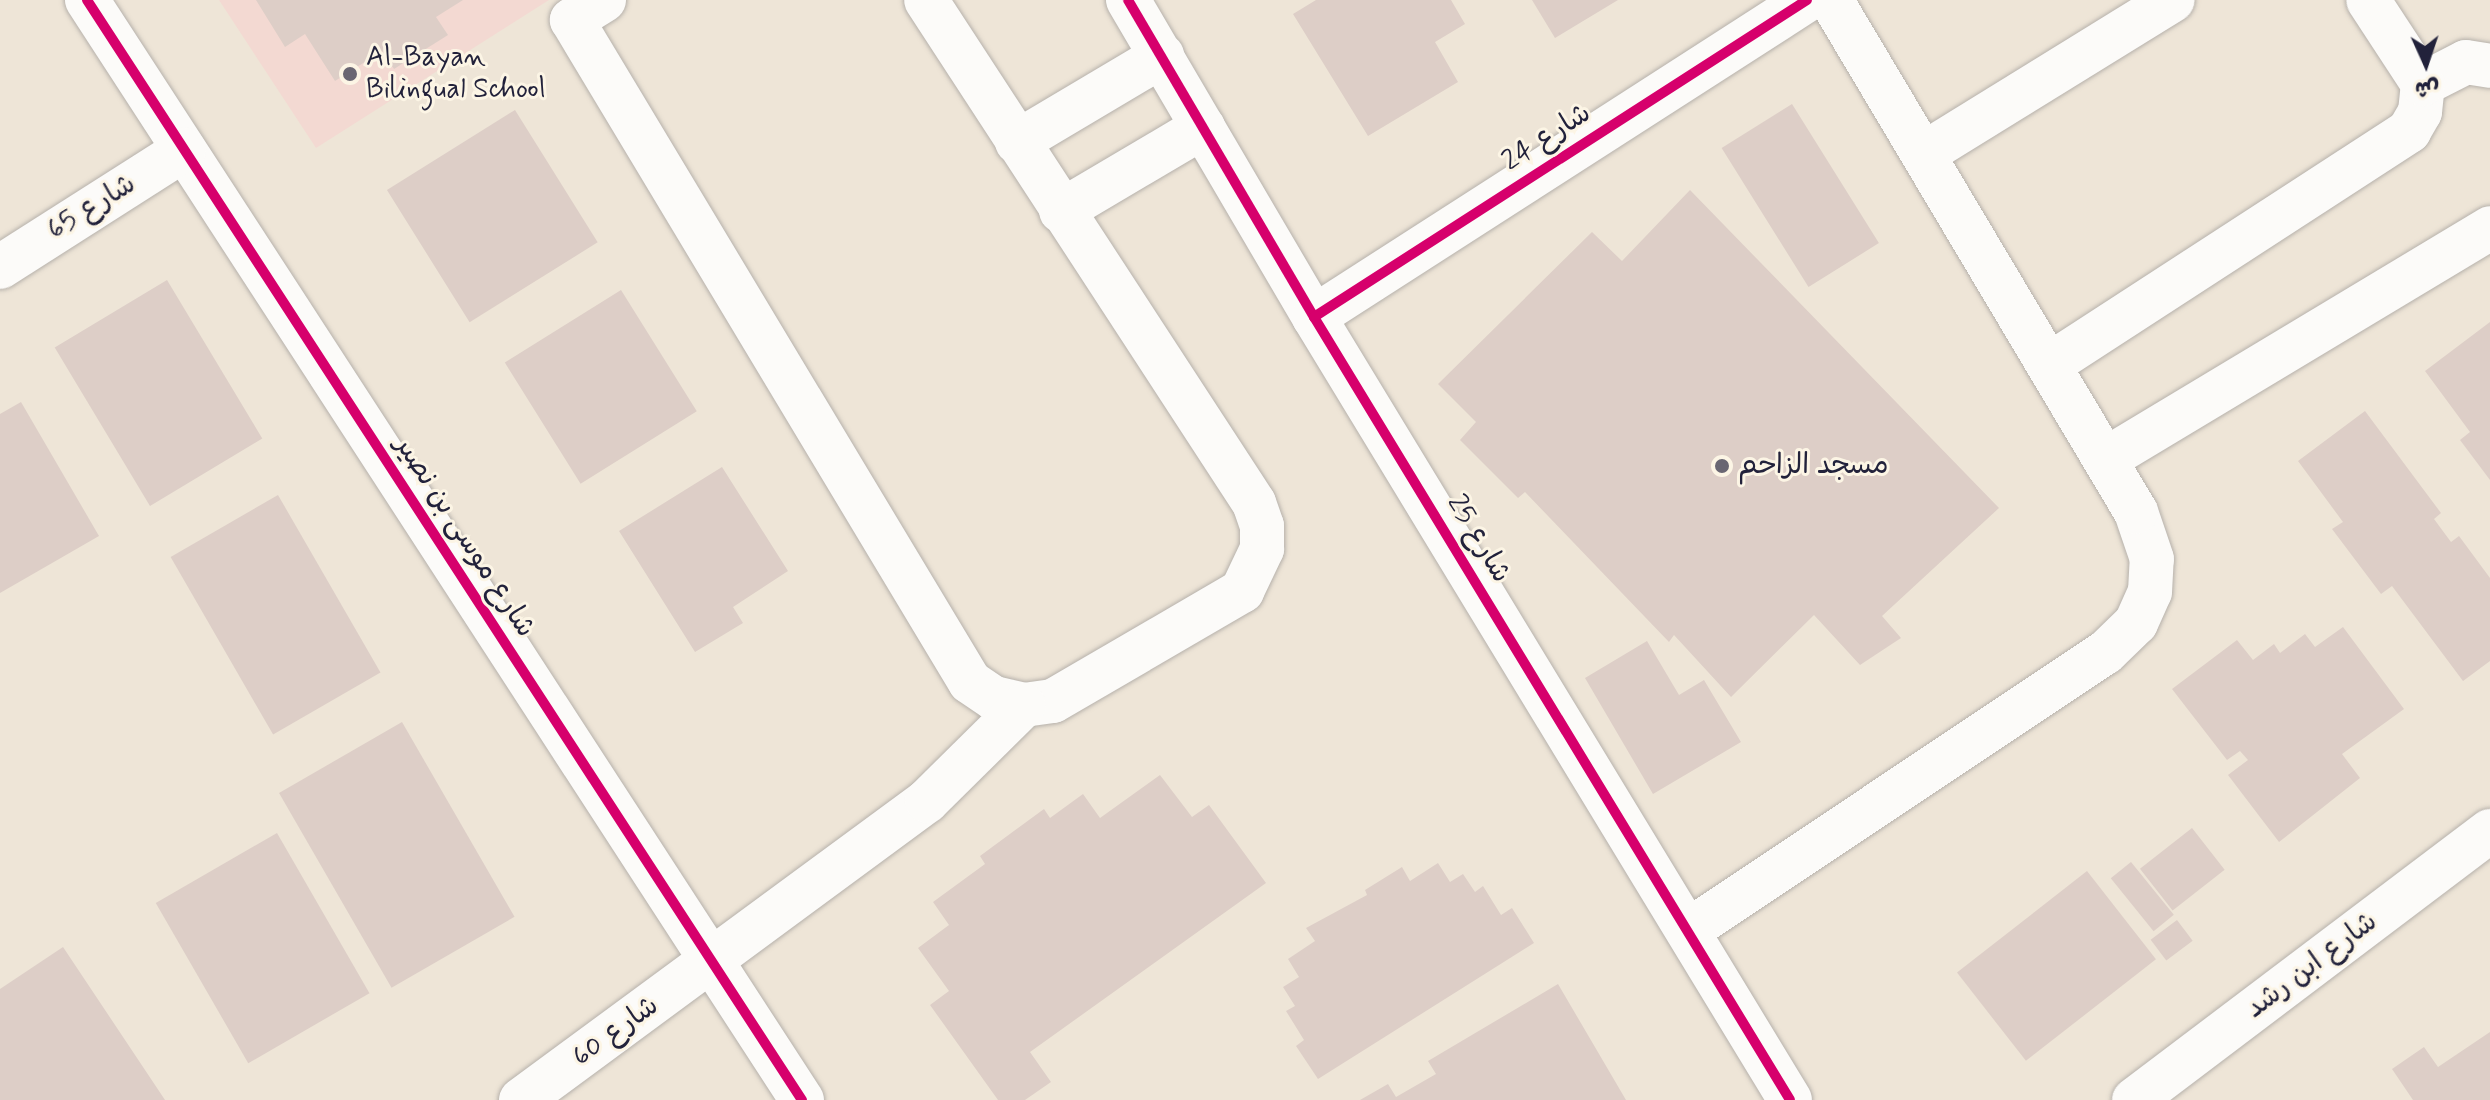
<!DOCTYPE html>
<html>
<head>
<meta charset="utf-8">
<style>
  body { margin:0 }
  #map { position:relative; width:2490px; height:1100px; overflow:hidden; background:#eee5d7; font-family:Mynerve,"Playpen Sans Arabic",sans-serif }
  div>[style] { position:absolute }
  .built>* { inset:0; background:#f3d9d2 }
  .building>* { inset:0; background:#ddcec7; transform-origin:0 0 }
  .roads { filter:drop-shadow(0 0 2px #b6b1ab) drop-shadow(0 0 2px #b6b1ab) }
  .minor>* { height:44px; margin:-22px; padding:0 22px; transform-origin:22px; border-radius:22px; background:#fcfbf9 }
  .cycleway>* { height:10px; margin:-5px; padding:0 5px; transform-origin:5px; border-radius:5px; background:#d6006c }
  .dots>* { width:22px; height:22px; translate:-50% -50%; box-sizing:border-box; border:4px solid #fcf5e5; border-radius:50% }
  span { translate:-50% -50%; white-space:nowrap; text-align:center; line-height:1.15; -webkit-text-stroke:6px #fcf5e5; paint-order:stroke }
  .poi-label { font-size:28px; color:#22223b }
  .left { translate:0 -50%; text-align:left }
  .street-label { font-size:28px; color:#22223b }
  .north { position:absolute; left:2386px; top:24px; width:80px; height:80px; -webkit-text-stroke:6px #fcf5e5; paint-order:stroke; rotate:177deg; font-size:22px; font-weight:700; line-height:32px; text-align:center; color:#22223b }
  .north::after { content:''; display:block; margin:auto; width:28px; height:36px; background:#22223b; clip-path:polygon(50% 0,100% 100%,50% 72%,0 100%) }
</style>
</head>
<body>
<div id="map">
  <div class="built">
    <i style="clip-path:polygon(219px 0,549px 0,316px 148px)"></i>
  </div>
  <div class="building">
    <i style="clip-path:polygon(256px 0,463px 0,436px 17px,448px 35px,394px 69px,382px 51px,335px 81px,305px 34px,285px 47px)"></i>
    <i style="clip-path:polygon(1316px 0,1451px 0,1465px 24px,1435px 42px,1458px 82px,1368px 136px,1293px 14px)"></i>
    <i style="clip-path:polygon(1532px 0,1618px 0,1555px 38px)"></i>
    <i style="left:1792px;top:104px;width:164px;height:83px;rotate:58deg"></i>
    <i style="left:515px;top:110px;width:156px;height:151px;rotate:58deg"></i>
    <i style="clip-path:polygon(1690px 190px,1999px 508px,1882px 616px,1901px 638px,1860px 665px,1814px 615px,1731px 697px,1674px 635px,1669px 642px,1525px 492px,1518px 498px,1460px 440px,1476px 422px,1438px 384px,1592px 232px,1622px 261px)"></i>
    <i style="left:167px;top:280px;width:185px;height:131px;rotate:59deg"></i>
    <i style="left:621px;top:290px;width:143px;height:137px;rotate:58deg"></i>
    <i style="clip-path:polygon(2490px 322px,2490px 480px,2460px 440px,2470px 432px,2425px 371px)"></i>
    <i style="clip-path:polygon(21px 402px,99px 536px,0 593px,0 414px)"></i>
    <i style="clip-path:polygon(2365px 411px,2441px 513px,2434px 519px,2451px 542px,2459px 536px,2490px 578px,2490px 661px,2463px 681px,2392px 586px,2381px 594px,2332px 529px,2343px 522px,2298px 461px)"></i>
    <i style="clip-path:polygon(722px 467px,788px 571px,733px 607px,743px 623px,695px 652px,619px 531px)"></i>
    <i style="left:278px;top:495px;width:205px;height:124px;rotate:60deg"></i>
    <i style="clip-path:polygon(2343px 627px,2404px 709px,2342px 754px,2360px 778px,2279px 842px,2228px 775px,2248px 760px,2240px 751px,2227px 760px,2172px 689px,2237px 640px,2253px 660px,2274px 644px,2280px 653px,2305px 634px,2315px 647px)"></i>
    <i style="clip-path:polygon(1647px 641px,1679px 695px,1704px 680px,1741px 742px,1653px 794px,1585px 678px)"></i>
    <i style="left:402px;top:722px;width:225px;height:142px;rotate:60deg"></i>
    <i style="clip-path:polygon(1160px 775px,1192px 817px,1209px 805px,1266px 883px,1030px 1052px,1051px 1082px,1025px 1100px,998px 1100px,930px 1005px,949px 991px,918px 948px,949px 925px,933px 902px,985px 864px,980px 856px,1044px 809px,1050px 818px,1083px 794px,1100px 818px)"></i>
    <i style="left:2192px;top:828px;width:53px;height:66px;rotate:52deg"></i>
    <i style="left:277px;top:833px;width:185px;height:140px;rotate:60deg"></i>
    <i style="left:2131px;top:862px;width:68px;height:26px;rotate:51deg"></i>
    <i style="clip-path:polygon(1438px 863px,1450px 882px,1463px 874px,1475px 892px,1483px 886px,1501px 915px,1512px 908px,1534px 943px,1318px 1079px,1296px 1046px,1304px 1040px,1286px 1011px,1295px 1006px,1283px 987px,1299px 977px,1288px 959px,1315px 941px,1306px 928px,1367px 895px,1365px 890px,1402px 867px,1410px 881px)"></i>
    <i style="left:2087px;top:871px;width:112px;height:165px;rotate:52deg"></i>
    <i style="left:2177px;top:920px;width:26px;height:33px;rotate:53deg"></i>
    <i style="clip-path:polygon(63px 947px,165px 1100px,0 1100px,0 989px)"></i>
    <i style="clip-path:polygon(1558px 984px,1626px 1100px,1360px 1100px,1388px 1084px,1396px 1097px,1436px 1074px,1428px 1061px)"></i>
    <i style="clip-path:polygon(2490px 1032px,2490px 1100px,2413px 1100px,2392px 1069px,2424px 1047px,2438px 1067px)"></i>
  </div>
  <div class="roads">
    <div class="minor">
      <i style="left:87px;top:0;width:1312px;rotate:56.98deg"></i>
      <i style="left:604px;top:0;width:38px;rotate:148deg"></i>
      <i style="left:572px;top:20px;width:772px;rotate:58.99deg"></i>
      <i style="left:970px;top:682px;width:29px;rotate:34deg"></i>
      <i style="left:994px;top:698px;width:31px;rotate:13deg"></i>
      <i style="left:1024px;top:705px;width:29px;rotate:-8deg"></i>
      <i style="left:1053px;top:701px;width:219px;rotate:-30.2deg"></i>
      <i style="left:1242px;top:591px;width:47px;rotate:-64.5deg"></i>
      <i style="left:1262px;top:549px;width:23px;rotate:-90deg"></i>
      <i style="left:1262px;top:526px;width:24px;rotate:-109deg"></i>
      <i style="left:1254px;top:503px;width:600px;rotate:-123.11deg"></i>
      <i style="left:1128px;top:0;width:368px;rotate:59.6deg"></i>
      <i style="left:1314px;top:317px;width:916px;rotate:58.7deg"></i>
      <i style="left:2423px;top:84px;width:48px;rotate:-27.1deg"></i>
      <i style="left:2466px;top:62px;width:24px;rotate:9deg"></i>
      <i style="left:1017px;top:142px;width:169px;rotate:-30.7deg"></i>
      <i style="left:1925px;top:153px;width:291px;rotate:-31.7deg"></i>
      <i style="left:1061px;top:211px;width:165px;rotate:-30.6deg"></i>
      <i style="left:0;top:267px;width:218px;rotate:-32.5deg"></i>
      <i style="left:1314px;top:317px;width:586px;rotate:-32.74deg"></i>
      <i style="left:2052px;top:363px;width:426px;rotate:-33deg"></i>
      <i style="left:2409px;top:131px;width:22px;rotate:-60deg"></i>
      <i style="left:2420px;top:112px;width:28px;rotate:-84deg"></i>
      <i style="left:2423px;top:84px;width:100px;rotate:-123.2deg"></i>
      <i style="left:2106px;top:459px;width:448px;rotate:-31deg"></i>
      <i style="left:1689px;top:930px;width:500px;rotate:-33.7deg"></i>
      <i style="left:2105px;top:653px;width:43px;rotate:-44.1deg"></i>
      <i style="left:2136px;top:623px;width:34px;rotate:-66deg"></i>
      <i style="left:2150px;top:592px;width:33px;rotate:-87deg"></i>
      <i style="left:2152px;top:559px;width:50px;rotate:-108.8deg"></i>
      <i style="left:2136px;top:512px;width:596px;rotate:-120.78deg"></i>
      <i style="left:521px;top:1100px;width:504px;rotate:-36.37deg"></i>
      <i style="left:927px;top:801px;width:136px;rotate:-44.7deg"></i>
      <i style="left:2134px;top:1100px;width:446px;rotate:-37.1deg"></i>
    </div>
  </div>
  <div class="cycleway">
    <i style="left:87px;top:0;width:1312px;rotate:56.98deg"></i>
    <i style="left:1128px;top:0;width:368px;rotate:59.6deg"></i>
    <i style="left:1314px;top:317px;width:916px;rotate:58.7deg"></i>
    <i style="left:1314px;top:317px;width:586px;rotate:-32.74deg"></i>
  </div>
  <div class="dots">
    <i style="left:350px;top:74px;background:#696672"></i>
    <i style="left:1722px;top:466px;background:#696672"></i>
  </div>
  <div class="poi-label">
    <span class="left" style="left:366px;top:74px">Al-Bayan<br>Bilingual School</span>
    <span class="left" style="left:1738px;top:466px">مسجد الزاحم</span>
  </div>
  <div class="street-label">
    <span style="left:1547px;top:138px;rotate:-33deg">شارع 24</span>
    <span style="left:92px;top:208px;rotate:-32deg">شارع 65</span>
    <span style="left:464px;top:537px;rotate:57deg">شارع موسى بن نصير</span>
    <span style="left:1478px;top:539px;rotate:59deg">شارع 25</span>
    <span style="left:2312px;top:966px;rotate:-37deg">شارع ابن رشد</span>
    <span style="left:616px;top:1032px;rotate:-36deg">شارع 60</span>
  </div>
  <div class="north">ش</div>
</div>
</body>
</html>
